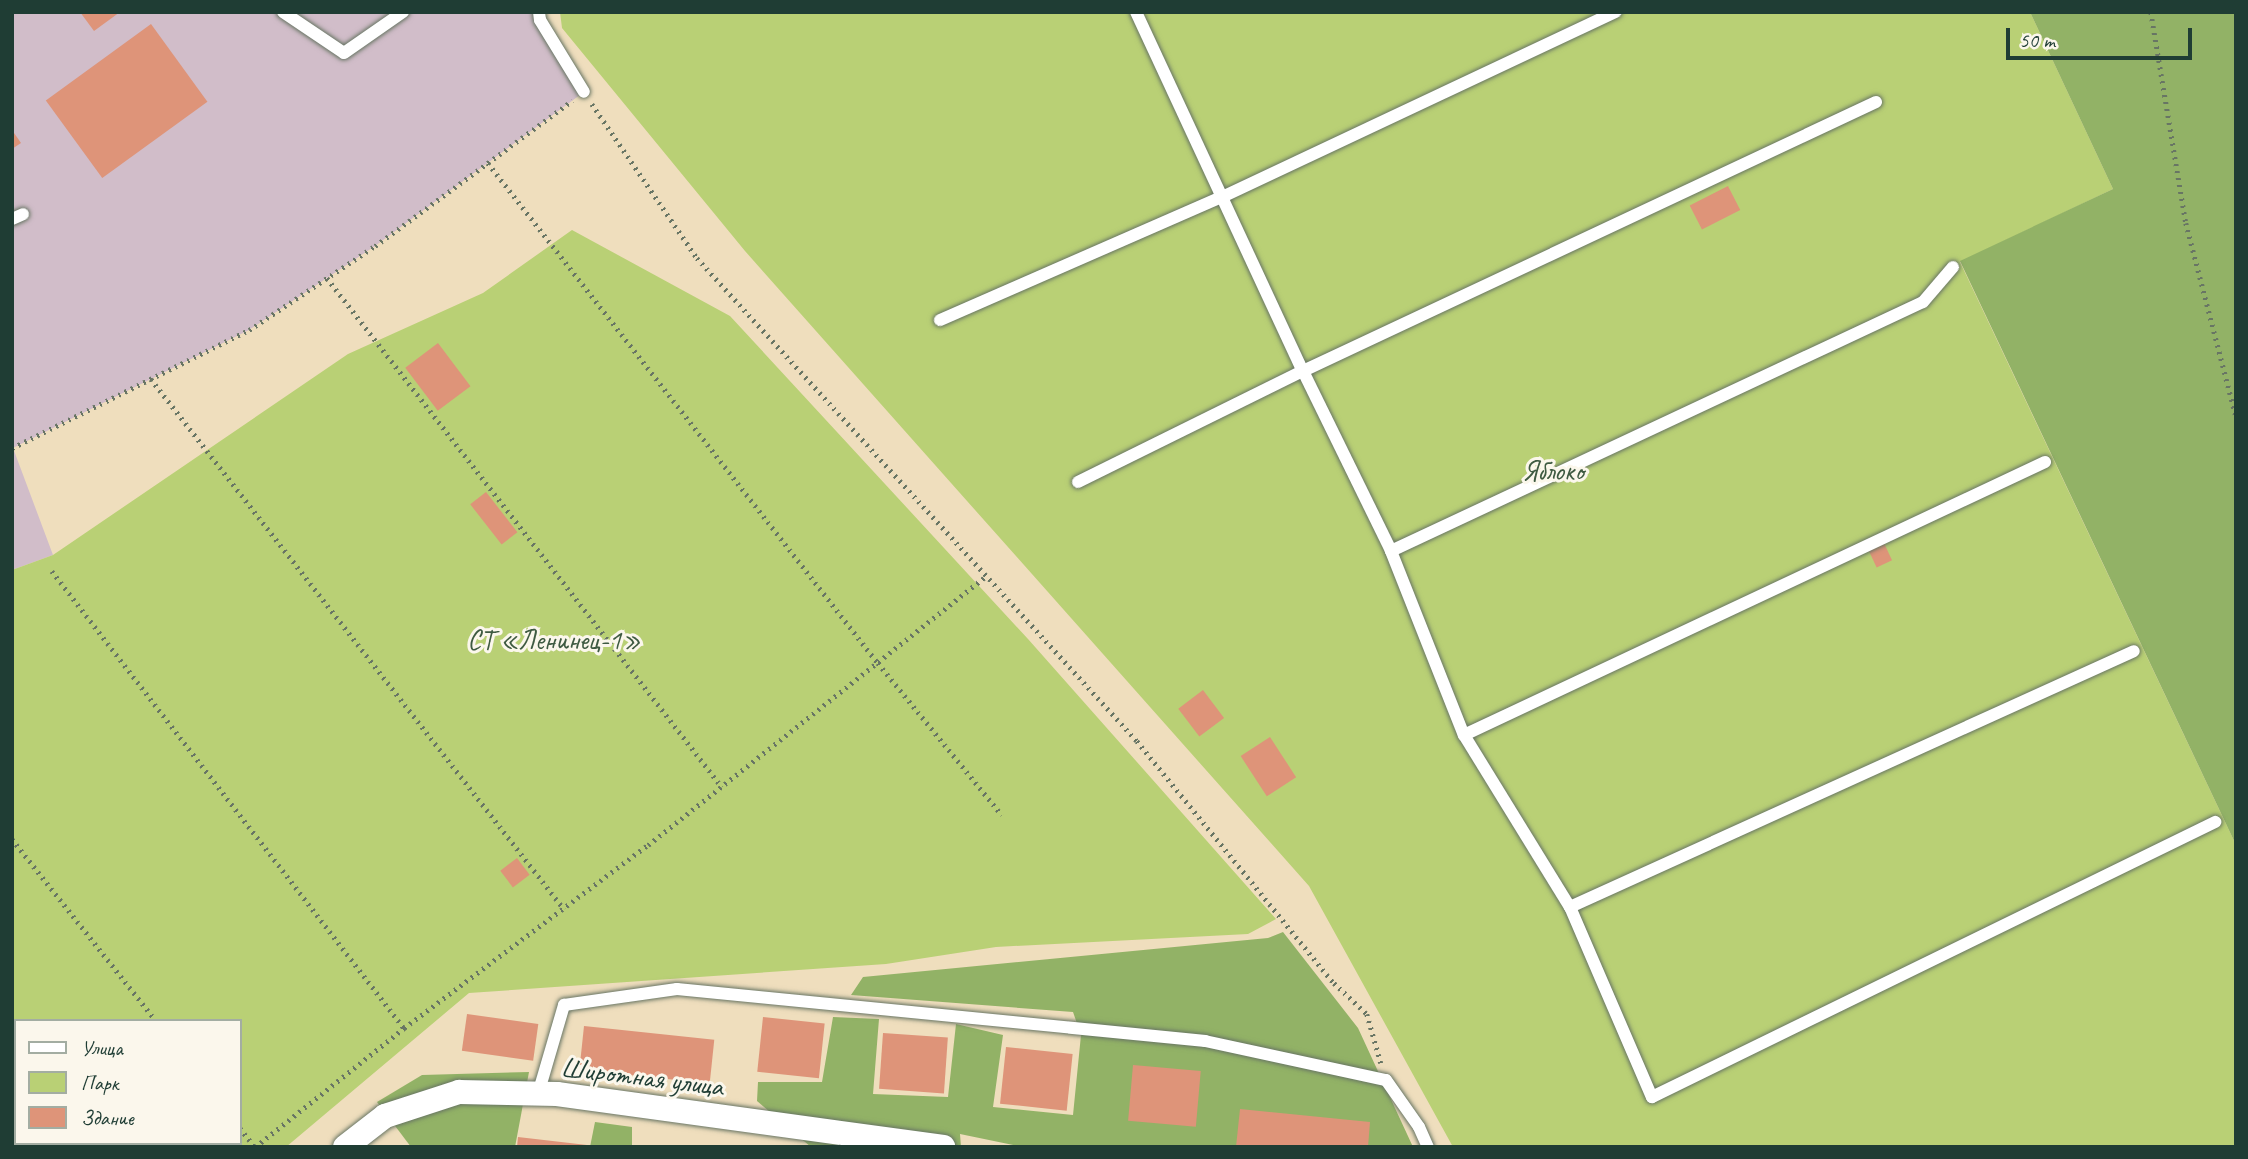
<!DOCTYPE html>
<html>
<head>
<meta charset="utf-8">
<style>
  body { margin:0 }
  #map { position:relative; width:2248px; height:1159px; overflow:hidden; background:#efdebd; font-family:Caveat,sans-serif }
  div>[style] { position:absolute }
  .industrial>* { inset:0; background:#d1bdc9 }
  .green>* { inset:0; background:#b9d075 }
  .forest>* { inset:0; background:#92b266 }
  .building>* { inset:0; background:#de9479; transform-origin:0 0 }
  .path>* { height:4.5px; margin-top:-2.25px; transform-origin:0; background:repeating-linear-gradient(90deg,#687564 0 2px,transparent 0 7px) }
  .roads { filter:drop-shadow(0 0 2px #687564) drop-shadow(0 0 2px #687564) }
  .lane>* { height:12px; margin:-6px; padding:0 6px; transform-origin:6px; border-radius:6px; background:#fff }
  .street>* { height:24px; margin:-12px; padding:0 12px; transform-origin:12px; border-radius:12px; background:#fff }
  span { translate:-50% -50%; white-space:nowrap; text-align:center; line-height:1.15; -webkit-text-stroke:6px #fbf7ec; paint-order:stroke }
  .park-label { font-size:28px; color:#3e5a41 }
  .street-label { font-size:28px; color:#1f3d34 }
  .frame { position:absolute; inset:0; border:14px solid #1f3d34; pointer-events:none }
  .legend { position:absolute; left:14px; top:1019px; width:228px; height:126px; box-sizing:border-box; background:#fbf7ec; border:2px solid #a3ada2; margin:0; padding:9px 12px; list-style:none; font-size:21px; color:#1f3d34 }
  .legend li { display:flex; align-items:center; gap:14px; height:35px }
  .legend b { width:35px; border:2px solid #a3ada2 }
  .scale { position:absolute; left:2006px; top:28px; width:186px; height:32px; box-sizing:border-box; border:4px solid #1f3d34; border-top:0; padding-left:9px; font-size:21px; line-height:24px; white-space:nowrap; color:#1f3d34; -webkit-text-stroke:5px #fbf7ec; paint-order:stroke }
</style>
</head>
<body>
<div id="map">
  <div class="industrial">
    <i style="clip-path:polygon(12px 12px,539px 12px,584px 92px,375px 246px,249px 330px,13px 448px,53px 555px,12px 570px)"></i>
  </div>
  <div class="green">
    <i style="clip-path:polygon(560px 12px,2030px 12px,2113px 189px,1960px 262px,2236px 845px,2236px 1147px,1453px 1147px,1309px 886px,745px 251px,562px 28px)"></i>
    <i style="clip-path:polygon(evenodd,572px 230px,730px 316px,1028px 639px,1276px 919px,1248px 934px,996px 947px,886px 964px,469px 993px,286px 1147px,12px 1147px,12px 570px,53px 555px,348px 354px,483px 293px,572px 230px,16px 1021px,240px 1021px,240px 1143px,16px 1143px,16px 1021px)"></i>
  </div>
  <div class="forest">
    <i style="clip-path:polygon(2030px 12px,2236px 12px,2236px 845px,1960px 261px,2113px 189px)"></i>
    <i style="clip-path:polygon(1283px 932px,1358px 1028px,1413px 1147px,1023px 1147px,960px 1134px,961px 1147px,811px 1147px,757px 1101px,758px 1082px,822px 1082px,833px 1017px,879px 1019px,873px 1094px,948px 1097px,956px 1024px,1003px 1035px,993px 1107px,1073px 1115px,1081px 1035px,1073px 1012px,851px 995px,863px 977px,1268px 938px)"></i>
    <i style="clip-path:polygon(529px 1072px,515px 1147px,411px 1147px,377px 1102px,422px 1075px)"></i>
    <i style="clip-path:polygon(595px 1122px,632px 1127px,632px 1147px,590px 1147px)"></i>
  </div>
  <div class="building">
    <i style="clip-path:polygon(80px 12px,120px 12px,94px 31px)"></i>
    <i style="left:151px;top:24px;width:96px;height:130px;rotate:54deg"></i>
    <i style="clip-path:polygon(12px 130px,21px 143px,12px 149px)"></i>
    <i style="left:1728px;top:186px;width:27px;height:43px;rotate:63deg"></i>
    <i style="left:438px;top:343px;width:54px;height:41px;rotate:53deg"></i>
    <i style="left:486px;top:492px;width:51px;height:20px;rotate:52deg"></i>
    <i style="left:1884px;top:543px;width:19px;height:17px;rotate:65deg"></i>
    <i style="left:1203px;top:690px;width:35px;height:31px;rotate:53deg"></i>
    <i style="left:1270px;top:737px;width:48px;height:35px;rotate:57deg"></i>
    <i style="left:517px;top:858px;width:21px;height:21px;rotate:53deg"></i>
    <i style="left:467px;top:1014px;width:72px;height:37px;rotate:8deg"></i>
    <i style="left:763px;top:1017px;width:62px;height:55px;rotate:6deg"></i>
    <i style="left:584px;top:1026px;width:131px;height:44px;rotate:6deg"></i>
    <i style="left:883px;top:1033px;width:65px;height:56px;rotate:4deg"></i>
    <i style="left:1006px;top:1047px;width:67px;height:57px;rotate:6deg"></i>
    <i style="left:1133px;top:1065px;width:68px;height:56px;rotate:5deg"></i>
    <i style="clip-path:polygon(1240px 1109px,1370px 1122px,1368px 1147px,1236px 1147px)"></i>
    <i style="clip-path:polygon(518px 1137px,587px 1145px,587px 1147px,517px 1147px)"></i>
  </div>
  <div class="path">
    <i style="left:2151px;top:12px;width:214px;rotate:80.6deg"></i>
    <i style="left:2186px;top:223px;width:199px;rotate:75.5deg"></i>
    <i style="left:592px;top:104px;width:186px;rotate:55.7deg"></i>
    <i style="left:697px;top:258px;width:653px;rotate:47.67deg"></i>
    <i style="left:1137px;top:741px;width:312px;rotate:50.9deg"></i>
    <i style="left:1334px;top:983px;width:45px;rotate:43.2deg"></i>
    <i style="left:1367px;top:1014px;width:51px;rotate:74.1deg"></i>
    <i style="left:488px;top:163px;width:634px;rotate:52.05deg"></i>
    <i style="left:878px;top:663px;width:196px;rotate:50.8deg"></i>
    <i style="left:327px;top:278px;width:644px;rotate:52.19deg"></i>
    <i style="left:151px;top:379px;width:672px;rotate:52.07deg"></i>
    <i style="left:12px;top:448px;width:265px;rotate:-26.5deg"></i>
    <i style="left:249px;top:330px;width:151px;rotate:-33.7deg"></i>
    <i style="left:375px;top:246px;width:245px;rotate:-36.4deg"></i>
    <i style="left:52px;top:571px;width:577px;rotate:52.4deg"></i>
    <i style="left:12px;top:839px;width:232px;rotate:51.6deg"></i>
    <i style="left:240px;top:1128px;width:24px;rotate:52deg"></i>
    <i style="left:255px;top:1147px;width:191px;rotate:-38.6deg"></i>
    <i style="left:404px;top:1028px;width:305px;rotate:-36.9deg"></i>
    <i style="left:648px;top:845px;width:432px;rotate:-38.5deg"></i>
  </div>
  <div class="roads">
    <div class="lane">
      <i style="left:283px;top:12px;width:73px;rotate:33.9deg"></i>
      <i style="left:344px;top:53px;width:72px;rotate:-34.8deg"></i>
      <i style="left:539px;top:12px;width:8px;rotate:83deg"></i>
      <i style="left:540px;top:20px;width:84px;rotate:58.6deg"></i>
      <i style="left:1136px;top:12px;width:396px;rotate:65.1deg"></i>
      <i style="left:1303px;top:371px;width:200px;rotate:63.9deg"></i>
      <i style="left:1391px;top:551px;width:198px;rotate:68.4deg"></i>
      <i style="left:1464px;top:735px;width:202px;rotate:58.4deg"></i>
      <i style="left:1570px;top:907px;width:207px;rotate:66.7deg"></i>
      <i style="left:1652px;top:1097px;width:627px;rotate:-26.03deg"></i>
      <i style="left:12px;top:219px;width:12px;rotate:-24deg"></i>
      <i style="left:940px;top:320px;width:308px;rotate:-23.6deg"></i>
      <i style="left:1222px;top:197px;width:435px;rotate:-25.2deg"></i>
      <i style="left:1078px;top:482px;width:251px;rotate:-26.3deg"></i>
      <i style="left:1303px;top:371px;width:633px;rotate:-25.15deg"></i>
      <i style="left:1391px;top:551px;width:587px;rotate:-25.08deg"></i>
      <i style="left:1923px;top:302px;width:46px;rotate:-49.4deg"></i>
      <i style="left:1464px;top:735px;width:642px;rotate:-25.17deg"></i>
      <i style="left:1570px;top:907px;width:619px;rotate:-24.41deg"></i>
      <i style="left:538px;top:1094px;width:93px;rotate:-73.7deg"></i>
      <i style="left:564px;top:1005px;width:114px;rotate:-8.1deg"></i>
      <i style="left:677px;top:989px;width:531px;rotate:5.62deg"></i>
      <i style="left:1205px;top:1041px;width:185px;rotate:12.2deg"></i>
      <i style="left:1386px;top:1080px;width:57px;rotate:54.9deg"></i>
      <i style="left:1419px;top:1127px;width:22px;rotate:66deg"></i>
    </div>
    <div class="street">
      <i style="left:345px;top:1147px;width:51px;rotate:-37.8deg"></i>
      <i style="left:385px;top:1116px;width:78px;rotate:-18deg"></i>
      <i style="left:459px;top:1092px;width:98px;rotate:1.2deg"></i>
      <i style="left:557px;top:1094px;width:390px;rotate:7.8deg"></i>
    </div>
  </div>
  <div class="park-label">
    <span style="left:1553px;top:471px">Яблоко</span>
    <span style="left:554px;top:640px">СТ «Ленинец-1»</span>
  </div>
  <div class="street-label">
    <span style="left:642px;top:1077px;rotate:7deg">Широтная улица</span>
  </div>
  <div class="frame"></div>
  <ul class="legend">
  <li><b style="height:9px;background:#fff"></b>Улица</li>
  <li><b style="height:19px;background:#b9d075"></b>Парк</li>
  <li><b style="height:19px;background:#de9479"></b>Здание</li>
  </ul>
  <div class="scale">50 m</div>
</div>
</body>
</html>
